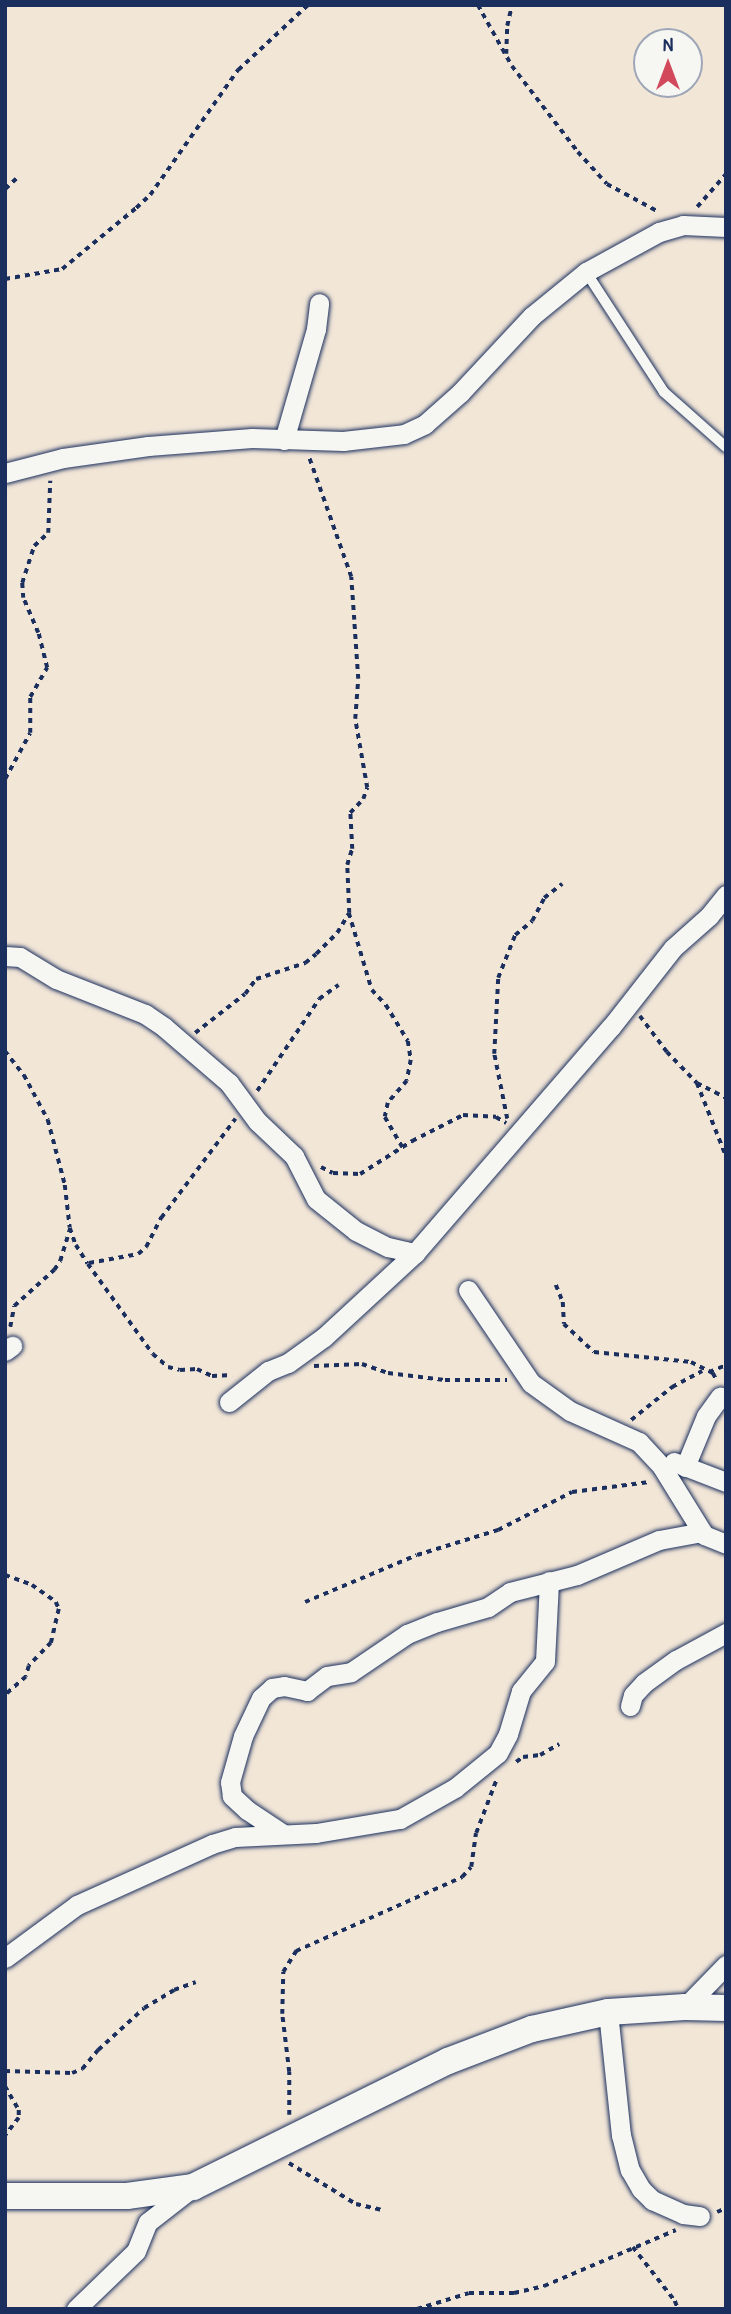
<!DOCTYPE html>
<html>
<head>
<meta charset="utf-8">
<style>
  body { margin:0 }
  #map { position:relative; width:731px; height:2314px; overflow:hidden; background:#f2e6d7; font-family:"Patrick Hand",sans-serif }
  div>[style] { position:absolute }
  .path>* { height:3.5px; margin-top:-1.75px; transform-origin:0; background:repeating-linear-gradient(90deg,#1b2f5e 0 5px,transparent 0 10px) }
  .roads { filter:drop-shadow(0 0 2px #1b2f5e) drop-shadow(0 0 2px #1b2f5e) }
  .lane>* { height:10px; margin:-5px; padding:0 5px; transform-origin:5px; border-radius:5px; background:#f6f6f2 }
  .street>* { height:19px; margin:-9.5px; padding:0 9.5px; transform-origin:9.5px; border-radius:9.5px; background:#f6f6f2 }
  .secondary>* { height:26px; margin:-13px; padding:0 13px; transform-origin:13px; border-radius:13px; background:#f6f6f2 }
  span { translate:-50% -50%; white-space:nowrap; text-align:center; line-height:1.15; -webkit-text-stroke:5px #f6f6f2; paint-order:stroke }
  .frame { position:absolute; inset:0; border:7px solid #1b2f5e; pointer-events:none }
  .north { position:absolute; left:633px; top:28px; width:70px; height:70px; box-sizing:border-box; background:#f6f6f2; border:2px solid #9ea6b7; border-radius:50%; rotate:0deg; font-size:19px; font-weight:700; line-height:28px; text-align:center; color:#1b2f5e }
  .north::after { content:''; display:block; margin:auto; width:24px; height:32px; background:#d1495b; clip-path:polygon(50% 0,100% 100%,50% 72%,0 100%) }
</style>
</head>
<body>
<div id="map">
  <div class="path">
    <i style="left:478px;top:5px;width:70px;rotate:60.9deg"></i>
    <i style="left:512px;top:66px;width:108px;rotate:52.5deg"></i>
    <i style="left:578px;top:152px;width:43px;rotate:47.8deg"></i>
    <i style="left:607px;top:184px;width:59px;rotate:28.3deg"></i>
    <i style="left:506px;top:54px;width:28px;rotate:-88deg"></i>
    <i style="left:507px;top:26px;width:22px;rotate:-77deg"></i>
    <i style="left:5px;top:189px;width:19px;rotate:-43deg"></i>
    <i style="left:697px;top:207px;width:44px;rotate:-48.7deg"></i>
    <i style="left:5px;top:279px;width:58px;rotate:-10deg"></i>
    <i style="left:62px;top:269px;width:96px;rotate:-39.5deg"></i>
    <i style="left:136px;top:208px;width:19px;rotate:-43deg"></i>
    <i style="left:150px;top:195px;width:153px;rotate:-54.9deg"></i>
    <i style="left:238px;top:70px;width:96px;rotate:-42.9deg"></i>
    <i style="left:5px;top:779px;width:52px;rotate:-61.5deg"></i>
    <i style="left:30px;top:733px;width:36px;rotate:-90deg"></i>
    <i style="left:30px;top:697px;width:34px;rotate:-60deg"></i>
    <i style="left:47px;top:668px;width:36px;rotate:-104deg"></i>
    <i style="left:38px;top:633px;width:38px;rotate:-113deg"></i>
    <i style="left:23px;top:598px;width:15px;rotate:-94deg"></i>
    <i style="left:22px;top:583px;width:39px;rotate:-72deg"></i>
    <i style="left:34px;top:546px;width:19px;rotate:-43deg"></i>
    <i style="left:48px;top:533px;width:52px;rotate:-87.8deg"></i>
    <i style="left:349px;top:913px;width:80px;rotate:73.4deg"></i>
    <i style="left:372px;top:990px;width:21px;rotate:47deg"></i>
    <i style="left:386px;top:1005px;width:42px;rotate:58.6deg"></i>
    <i style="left:408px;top:1041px;width:19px;rotate:81deg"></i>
    <i style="left:411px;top:1060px;width:21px;rotate:101deg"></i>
    <i style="left:407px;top:1081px;width:29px;rotate:131deg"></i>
    <i style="left:388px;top:1103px;width:14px;rotate:102deg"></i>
    <i style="left:385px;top:1117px;width:36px;rotate:60deg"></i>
    <i style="left:640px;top:1016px;width:45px;rotate:53.1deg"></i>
    <i style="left:667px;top:1052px;width:43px;rotate:45.9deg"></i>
    <i style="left:697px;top:1083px;width:33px;rotate:27deg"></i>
    <i style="left:195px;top:1033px;width:63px;rotate:-38deg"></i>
    <i style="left:245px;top:994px;width:19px;rotate:-54deg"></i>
    <i style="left:256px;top:979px;width:52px;rotate:-18.1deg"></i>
    <i style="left:305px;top:963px;width:14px;rotate:-39deg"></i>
    <i style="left:316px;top:954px;width:30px;rotate:-45deg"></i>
    <i style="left:337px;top:933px;width:23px;rotate:-59deg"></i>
    <i style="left:349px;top:913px;width:48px;rotate:-92.4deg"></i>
    <i style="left:347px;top:865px;width:17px;rotate:-73deg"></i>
    <i style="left:352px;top:849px;width:36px;rotate:-93deg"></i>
    <i style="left:350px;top:813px;width:19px;rotate:-47deg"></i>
    <i style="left:363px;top:799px;width:12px;rotate:-70deg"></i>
    <i style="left:367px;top:788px;width:70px;rotate:-99.9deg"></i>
    <i style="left:355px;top:719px;width:40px;rotate:-85.7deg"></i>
    <i style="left:358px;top:679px;width:59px;rotate:-93.9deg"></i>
    <i style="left:354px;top:620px;width:43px;rotate:-94deg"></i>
    <i style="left:351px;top:577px;width:126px;rotate:-109.4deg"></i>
    <i style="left:5px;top:1051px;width:31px;rotate:52deg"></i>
    <i style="left:24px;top:1075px;width:51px;rotate:61.9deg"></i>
    <i style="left:48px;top:1120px;width:67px;rotate:75.3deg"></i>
    <i style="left:65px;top:1185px;width:43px;rotate:83.4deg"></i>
    <i style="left:70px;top:1228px;width:18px;rotate:71deg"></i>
    <i style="left:76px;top:1245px;width:22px;rotate:58deg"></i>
    <i style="left:88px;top:1264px;width:111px;rotate:54.2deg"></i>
    <i style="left:153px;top:1354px;width:20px;rotate:41deg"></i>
    <i style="left:168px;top:1367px;width:12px;rotate:14deg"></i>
    <i style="left:180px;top:1370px;width:17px;rotate:-3deg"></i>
    <i style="left:197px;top:1369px;width:17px;rotate:25deg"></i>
    <i style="left:212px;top:1376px;width:20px;rotate:-3deg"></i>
    <i style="left:697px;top:1083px;width:79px;rotate:68.3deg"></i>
    <i style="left:257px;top:1091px;width:111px;rotate:-56deg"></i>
    <i style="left:319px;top:999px;width:24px;rotate:-36deg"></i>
    <i style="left:507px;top:1119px;width:66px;rotate:-101.3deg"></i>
    <i style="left:494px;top:1054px;width:76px;rotate:-87deg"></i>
    <i style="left:498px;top:978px;width:46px;rotate:-68.4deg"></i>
    <i style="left:515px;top:935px;width:22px;rotate:-39deg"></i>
    <i style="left:532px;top:921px;width:26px;rotate:-62deg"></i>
    <i style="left:544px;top:898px;width:23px;rotate:-38deg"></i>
    <i style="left:321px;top:1167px;width:13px;rotate:27deg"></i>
    <i style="left:333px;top:1173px;width:27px;rotate:2deg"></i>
    <i style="left:360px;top:1174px;width:62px;rotate:-32.4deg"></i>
    <i style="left:412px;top:1141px;width:57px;rotate:-27deg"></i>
    <i style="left:463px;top:1115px;width:33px;rotate:3deg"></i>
    <i style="left:496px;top:1117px;width:12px;rotate:31deg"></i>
    <i style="left:89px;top:1263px;width:50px;rotate:-10.4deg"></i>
    <i style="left:138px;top:1254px;width:11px;rotate:-41deg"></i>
    <i style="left:146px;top:1247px;width:33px;rotate:-63deg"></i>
    <i style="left:161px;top:1218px;width:124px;rotate:-53.2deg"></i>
    <i style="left:556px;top:1285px;width:18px;rotate:68deg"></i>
    <i style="left:563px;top:1302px;width:22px;rotate:87deg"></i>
    <i style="left:564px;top:1324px;width:41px;rotate:43deg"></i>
    <i style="left:594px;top:1352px;width:98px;rotate:5.9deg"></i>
    <i style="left:691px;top:1362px;width:25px;rotate:27deg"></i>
    <i style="left:713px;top:1373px;width:7px;rotate:63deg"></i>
    <i style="left:10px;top:1327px;width:21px;rotate:-79deg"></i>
    <i style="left:14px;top:1306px;width:54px;rotate:-42deg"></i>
    <i style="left:54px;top:1270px;width:11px;rotate:-56deg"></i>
    <i style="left:60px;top:1261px;width:34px;rotate:-73deg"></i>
    <i style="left:314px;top:1366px;width:48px;rotate:-2.4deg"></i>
    <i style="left:362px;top:1364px;width:28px;rotate:19deg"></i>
    <i style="left:388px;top:1373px;width:57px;rotate:7deg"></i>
    <i style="left:445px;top:1380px;width:62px"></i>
    <i style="left:709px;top:1372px;width:18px;rotate:-22deg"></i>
    <i style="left:631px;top:1420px;width:53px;rotate:-38.8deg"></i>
    <i style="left:672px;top:1387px;width:34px;rotate:-28deg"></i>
    <i style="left:5px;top:1575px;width:29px;rotate:20deg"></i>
    <i style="left:32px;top:1585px;width:29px;rotate:35deg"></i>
    <i style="left:56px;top:1602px;width:8px;rotate:67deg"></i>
    <i style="left:59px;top:1609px;width:35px;rotate:103deg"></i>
    <i style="left:51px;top:1643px;width:32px;rotate:134deg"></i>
    <i style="left:29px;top:1666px;width:11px;rotate:105deg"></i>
    <i style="left:26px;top:1677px;width:28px;rotate:139deg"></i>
    <i style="left:305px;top:1602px;width:121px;rotate:-22.8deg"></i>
    <i style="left:417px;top:1555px;width:85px;rotate:-17.2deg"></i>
    <i style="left:498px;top:1530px;width:83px;rotate:-27.2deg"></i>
    <i style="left:572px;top:1492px;width:78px;rotate:-7.4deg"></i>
    <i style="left:516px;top:1762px;width:9px;rotate:-36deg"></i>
    <i style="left:523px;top:1757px;width:17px;rotate:-7deg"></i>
    <i style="left:540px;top:1755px;width:22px;rotate:-30deg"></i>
    <i style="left:5px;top:2071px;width:67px;rotate:1.7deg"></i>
    <i style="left:72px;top:2073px;width:11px;rotate:-22deg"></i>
    <i style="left:82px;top:2069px;width:25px;rotate:-50deg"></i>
    <i style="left:98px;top:2050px;width:62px;rotate:-42.4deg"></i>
    <i style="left:144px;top:2008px;width:35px;rotate:-31deg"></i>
    <i style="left:174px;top:1990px;width:23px;rotate:-20deg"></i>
    <i style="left:5px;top:2086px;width:28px;rotate:60deg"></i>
    <i style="left:19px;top:2110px;width:8px;rotate:90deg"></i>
    <i style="left:19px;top:2118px;width:23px;rotate:128deg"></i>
    <i style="left:289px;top:2115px;width:43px;rotate:-90deg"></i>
    <i style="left:289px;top:2072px;width:58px;rotate:-96.9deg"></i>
    <i style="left:282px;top:2014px;width:42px;rotate:-88.6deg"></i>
    <i style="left:283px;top:1972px;width:25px;rotate:-58deg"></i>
    <i style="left:296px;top:1951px;width:182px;rotate:-24deg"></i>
    <i style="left:462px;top:1877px;width:13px;rotate:-48deg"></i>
    <i style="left:471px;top:1867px;width:34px;rotate:-82deg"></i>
    <i style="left:476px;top:1833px;width:59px;rotate:-69.1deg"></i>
    <i style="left:289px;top:2163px;width:79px;rotate:31.5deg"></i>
    <i style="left:356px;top:2204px;width:28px;rotate:13deg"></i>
    <i style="left:717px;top:2212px;width:10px;rotate:-24deg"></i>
    <i style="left:633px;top:2247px;width:68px;rotate:52.1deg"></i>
    <i style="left:675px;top:2301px;width:9px;rotate:69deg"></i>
    <i style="left:417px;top:2309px;width:54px;rotate:-17.1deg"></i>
    <i style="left:469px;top:2293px;width:45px"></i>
    <i style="left:514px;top:2293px;width:31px;rotate:-13deg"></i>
    <i style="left:544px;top:2286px;width:143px;rotate:-23deg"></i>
  </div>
  <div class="roads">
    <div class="lane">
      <i style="left:586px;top:272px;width:143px;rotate:57deg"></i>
      <i style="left:664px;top:392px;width:83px;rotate:41.6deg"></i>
    </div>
    <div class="street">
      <i style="left:284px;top:440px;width:116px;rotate:-73.9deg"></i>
      <i style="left:316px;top:329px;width:26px;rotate:-83deg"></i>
      <i style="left:5px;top:473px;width:60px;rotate:-14.5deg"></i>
      <i style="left:63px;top:458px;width:86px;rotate:-8deg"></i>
      <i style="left:148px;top:446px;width:104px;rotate:-4.4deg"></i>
      <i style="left:252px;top:438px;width:91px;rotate:1.9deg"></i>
      <i style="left:343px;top:441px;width:61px;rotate:-6.5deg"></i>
      <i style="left:404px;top:434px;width:23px;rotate:-25deg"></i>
      <i style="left:425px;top:424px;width:47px;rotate:-41.5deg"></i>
      <i style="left:460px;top:393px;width:105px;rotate:-46.9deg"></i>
      <i style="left:532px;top:316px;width:70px;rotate:-39.2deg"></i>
      <i style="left:586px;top:272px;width:83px;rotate:-28.7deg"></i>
      <i style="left:659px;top:232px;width:25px;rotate:-16deg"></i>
      <i style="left:683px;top:225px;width:43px;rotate:2.7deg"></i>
      <i style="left:5px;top:956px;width:15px;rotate:4deg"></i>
      <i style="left:20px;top:957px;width:42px;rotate:31.4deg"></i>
      <i style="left:56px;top:979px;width:96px;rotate:21.5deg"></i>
      <i style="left:145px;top:1014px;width:23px;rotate:34deg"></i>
      <i style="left:164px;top:1027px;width:86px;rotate:40.7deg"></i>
      <i style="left:229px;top:1083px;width:47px;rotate:53.6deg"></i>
      <i style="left:257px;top:1121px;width:51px;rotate:43.4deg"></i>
      <i style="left:294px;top:1156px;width:48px;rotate:62.9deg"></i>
      <i style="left:316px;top:1199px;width:51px;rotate:38.7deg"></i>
      <i style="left:356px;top:1231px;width:36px;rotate:27deg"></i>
      <i style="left:388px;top:1247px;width:28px;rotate:13deg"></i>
      <i style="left:468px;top:1290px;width:112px;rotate:55.9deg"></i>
      <i style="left:531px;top:1383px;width:48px;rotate:35.7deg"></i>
      <i style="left:570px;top:1411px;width:76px;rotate:24.2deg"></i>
      <i style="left:639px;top:1442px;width:34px;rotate:47deg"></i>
      <i style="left:662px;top:1467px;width:80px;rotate:58.3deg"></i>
      <i style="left:704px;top:1535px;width:24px;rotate:22deg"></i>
      <i style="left:5px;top:1351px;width:9px;rotate:-36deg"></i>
      <i style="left:229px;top:1402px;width:50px;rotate:-38.5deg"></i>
      <i style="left:268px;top:1371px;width:22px;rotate:-22deg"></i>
      <i style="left:288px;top:1363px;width:44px;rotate:-35.8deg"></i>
      <i style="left:324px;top:1337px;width:124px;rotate:-42.7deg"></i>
      <i style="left:415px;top:1253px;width:299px;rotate:-49.1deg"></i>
      <i style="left:611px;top:1027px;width:100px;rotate:-51.9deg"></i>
      <i style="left:673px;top:948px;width:48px;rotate:-41.6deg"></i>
      <i style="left:709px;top:916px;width:27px;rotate:-51deg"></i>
      <i style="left:674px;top:1462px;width:56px;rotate:21deg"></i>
      <i style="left:685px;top:1467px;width:55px;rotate:-67.6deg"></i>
      <i style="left:706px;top:1416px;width:24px;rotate:-54deg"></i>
      <i style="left:630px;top:1706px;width:11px;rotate:-75deg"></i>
      <i style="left:633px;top:1695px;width:16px;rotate:-47deg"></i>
      <i style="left:644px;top:1683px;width:39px;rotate:-36deg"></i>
      <i style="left:676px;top:1660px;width:57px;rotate:-28.4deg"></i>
      <i style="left:283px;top:1834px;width:43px;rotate:-146.3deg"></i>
      <i style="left:247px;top:1810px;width:21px;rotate:-137deg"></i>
      <i style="left:232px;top:1796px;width:14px;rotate:-98deg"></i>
      <i style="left:230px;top:1782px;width:48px;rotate:-74.2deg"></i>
      <i style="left:243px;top:1736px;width:42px;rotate:-64.7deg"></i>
      <i style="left:261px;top:1698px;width:15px;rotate:-42deg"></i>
      <i style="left:272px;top:1688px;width:12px;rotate:-9deg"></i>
      <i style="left:284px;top:1686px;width:24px;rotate:12deg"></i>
      <i style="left:307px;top:1691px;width:25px;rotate:-37deg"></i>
      <i style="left:327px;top:1676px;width:24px;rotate:-9deg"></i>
      <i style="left:351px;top:1672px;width:68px;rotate:-34.2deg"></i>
      <i style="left:407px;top:1634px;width:32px;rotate:-22deg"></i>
      <i style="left:437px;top:1622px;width:53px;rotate:-16.4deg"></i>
      <i style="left:488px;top:1607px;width:27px;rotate:-34deg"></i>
      <i style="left:510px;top:1592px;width:69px;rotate:-14.2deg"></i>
      <i style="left:577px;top:1575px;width:89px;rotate:-23.1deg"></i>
      <i style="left:659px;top:1540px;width:44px;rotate:-10.5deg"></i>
      <i style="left:5px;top:1958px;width:89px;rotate:-36.4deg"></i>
      <i style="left:77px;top:1905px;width:148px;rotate:-24.3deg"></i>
      <i style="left:212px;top:1844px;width:24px;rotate:-17deg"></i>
      <i style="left:235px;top:1837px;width:81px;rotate:-2.8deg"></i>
      <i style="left:316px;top:1833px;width:85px;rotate:-9.5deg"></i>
      <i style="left:400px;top:1819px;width:63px;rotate:-29.4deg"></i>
      <i style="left:455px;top:1788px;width:55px;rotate:-39.1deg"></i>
      <i style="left:498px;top:1753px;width:21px;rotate:-62deg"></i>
      <i style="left:508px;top:1734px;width:45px;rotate:-73.2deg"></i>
      <i style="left:521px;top:1691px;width:38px;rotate:-51deg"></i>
      <i style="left:545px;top:1661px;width:80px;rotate:-87.1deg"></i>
      <i style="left:685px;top:2007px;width:59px;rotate:-45.7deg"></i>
      <i style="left:608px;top:2012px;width:124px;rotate:84deg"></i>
      <i style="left:621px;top:2135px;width:36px;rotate:76deg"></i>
      <i style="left:630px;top:2170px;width:22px;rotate:60deg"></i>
      <i style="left:641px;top:2189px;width:16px;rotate:45deg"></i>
      <i style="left:652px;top:2200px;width:34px;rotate:24deg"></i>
      <i style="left:683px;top:2214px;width:17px;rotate:7deg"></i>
      <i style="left:76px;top:2309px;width:83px;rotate:-44deg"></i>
      <i style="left:136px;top:2251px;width:31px;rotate:-68deg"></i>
      <i style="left:148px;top:2222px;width:57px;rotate:-37.9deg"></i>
    </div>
    <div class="secondary">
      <i style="left:5px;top:2196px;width:122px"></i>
      <i style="left:127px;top:2196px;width:67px;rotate:-7.8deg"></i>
      <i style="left:193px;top:2187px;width:284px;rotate:-26.3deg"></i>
      <i style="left:448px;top:2061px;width:90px;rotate:-20.9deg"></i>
      <i style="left:532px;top:2029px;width:78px;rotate:-12.6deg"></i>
      <i style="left:608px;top:2012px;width:77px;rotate:-3.7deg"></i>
      <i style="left:685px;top:2007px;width:41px;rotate:1.4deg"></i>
    </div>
  </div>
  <div class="frame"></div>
  <div class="north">N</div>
</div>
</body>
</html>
